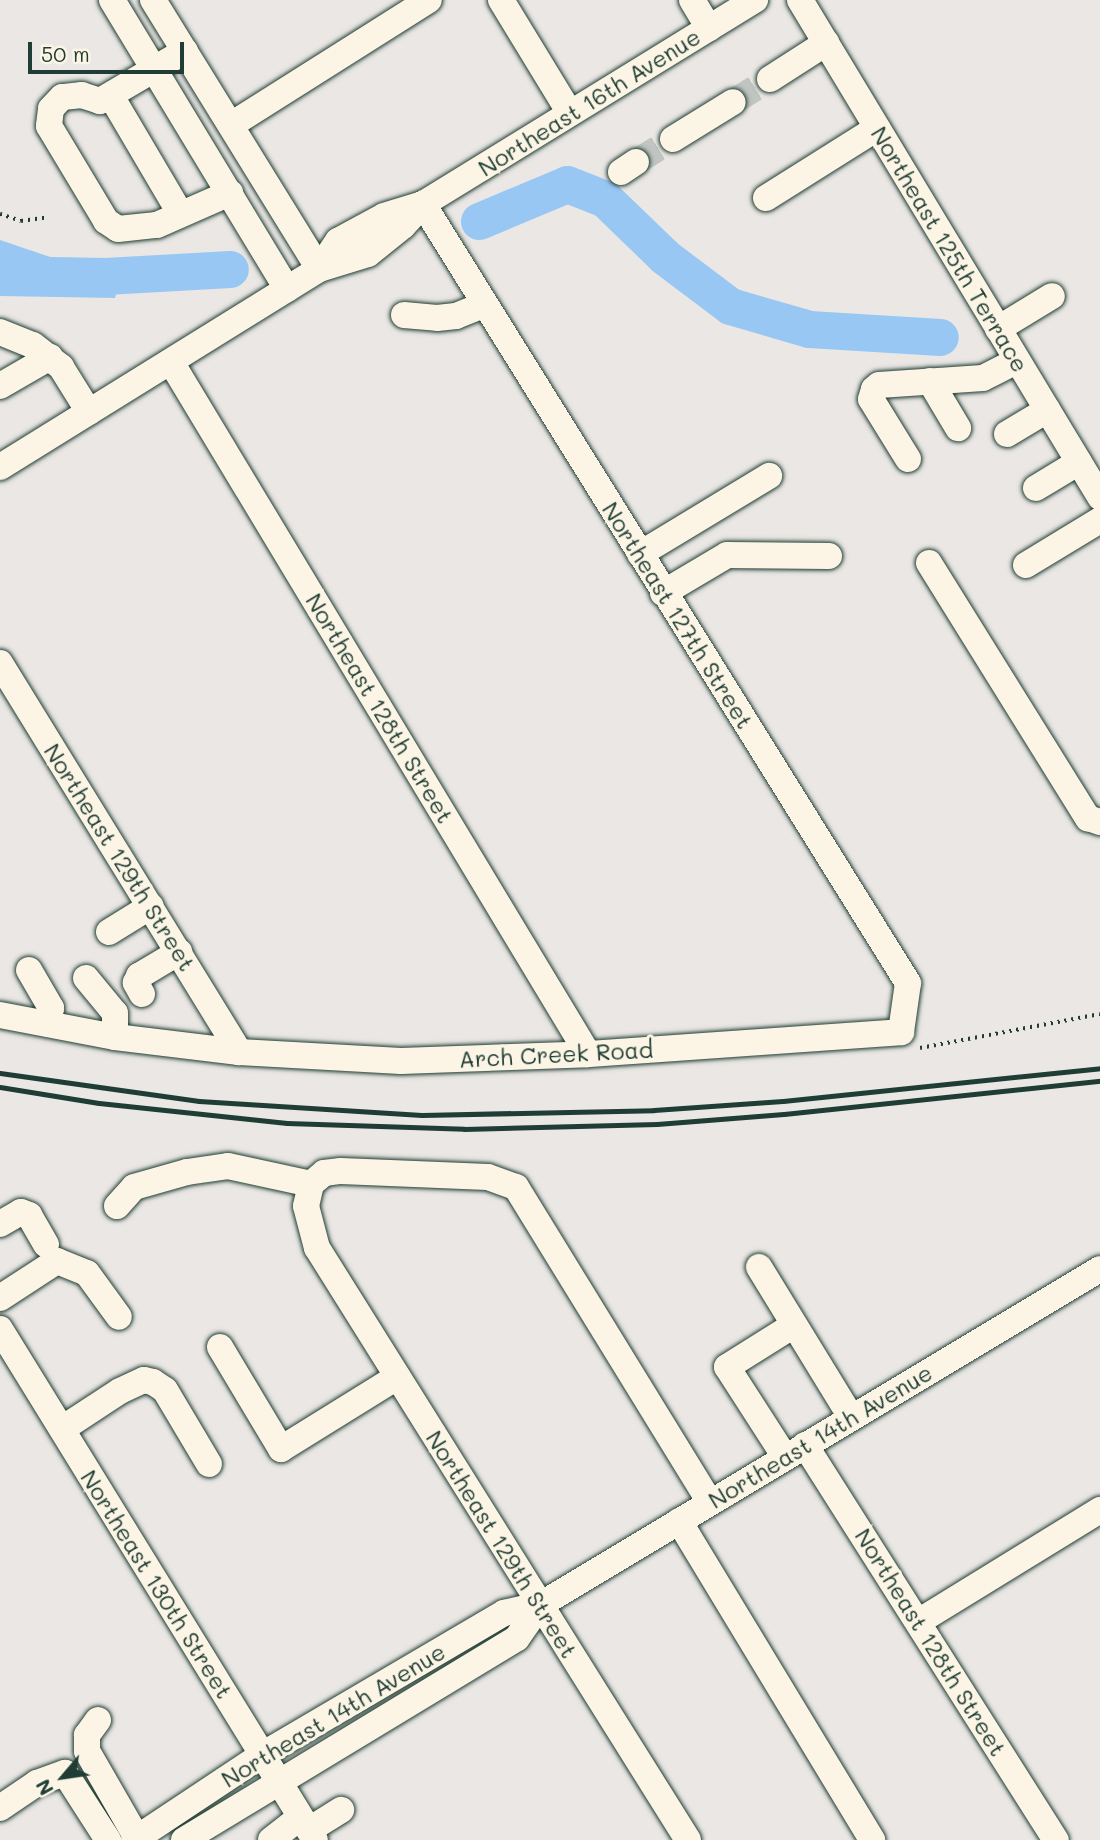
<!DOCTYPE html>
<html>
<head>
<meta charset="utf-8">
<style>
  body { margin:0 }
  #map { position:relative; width:1100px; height:1840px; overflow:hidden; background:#eae7e4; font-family:Mali,sans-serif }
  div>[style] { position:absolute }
  .water>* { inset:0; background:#98c7f3 }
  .river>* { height:37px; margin:-18.5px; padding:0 18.5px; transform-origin:18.5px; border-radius:18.5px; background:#98c7f3 }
  .minor-tunnel>* { height:26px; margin-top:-13px; transform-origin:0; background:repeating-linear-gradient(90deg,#c1c5c1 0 26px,transparent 0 39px) }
  .path>* { height:3.5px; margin-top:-1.75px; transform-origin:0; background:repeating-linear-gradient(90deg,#1f3d34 0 2px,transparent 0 7px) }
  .roads { filter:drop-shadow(0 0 2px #1f3d34) drop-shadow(0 0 2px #1f3d34) }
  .minor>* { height:26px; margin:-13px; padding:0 13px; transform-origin:13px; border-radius:13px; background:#fcf5e5 }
  .rail>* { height:5px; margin:-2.5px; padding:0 2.5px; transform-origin:2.5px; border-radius:2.5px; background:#1f3d34 }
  span { translate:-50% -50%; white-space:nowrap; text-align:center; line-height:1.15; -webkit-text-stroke:6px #fcf5e5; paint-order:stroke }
  .street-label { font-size:23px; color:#1f3d34 }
  .north { position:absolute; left:28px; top:1742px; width:70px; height:70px; -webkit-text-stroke:5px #fcf5e5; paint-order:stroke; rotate:241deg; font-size:19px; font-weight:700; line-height:28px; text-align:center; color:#1f3d34 }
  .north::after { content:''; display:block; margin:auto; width:24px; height:32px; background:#1f3d34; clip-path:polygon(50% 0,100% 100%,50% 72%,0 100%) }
  .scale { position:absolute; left:28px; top:42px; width:156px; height:32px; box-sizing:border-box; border:4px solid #1f3d34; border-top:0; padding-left:9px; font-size:21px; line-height:24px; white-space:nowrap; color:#1f3d34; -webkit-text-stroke:5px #fcf5e5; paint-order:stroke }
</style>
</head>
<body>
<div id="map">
  <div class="water">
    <i style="clip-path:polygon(0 240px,65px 262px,122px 270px,115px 298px,0 296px)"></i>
  </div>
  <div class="river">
    <i style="left:479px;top:221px;width:95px;rotate:-22.8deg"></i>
    <i style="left:567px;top:184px;width:41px;rotate:21.5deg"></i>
    <i style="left:605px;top:199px;width:83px;rotate:44deg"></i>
    <i style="left:665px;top:257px;width:81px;rotate:37deg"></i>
    <i style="left:730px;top:306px;width:82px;rotate:16.2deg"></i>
    <i style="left:809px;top:329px;width:131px;rotate:3.5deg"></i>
    <i style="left:0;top:274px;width:105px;rotate:1.1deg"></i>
    <i style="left:105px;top:276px;width:125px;rotate:-3.2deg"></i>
  </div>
  <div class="minor-tunnel">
    <i style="left:733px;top:102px;width:44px;rotate:-31.9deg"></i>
    <i style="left:636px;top:162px;width:44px;rotate:-31.9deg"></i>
  </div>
  <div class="path">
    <i style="left:0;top:214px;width:22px;rotate:18deg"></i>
    <i style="left:21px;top:221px;width:27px;rotate:-8deg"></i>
    <i style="left:920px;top:1048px;width:183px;rotate:-10.7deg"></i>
  </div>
  <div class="roads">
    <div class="minor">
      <i style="left:112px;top:0;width:338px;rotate:58.8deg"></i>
      <i style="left:153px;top:0;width:316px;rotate:58.3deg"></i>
      <i style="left:501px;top:0;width:132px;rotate:58.6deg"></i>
      <i style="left:692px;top:0;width:33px;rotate:59deg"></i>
      <i style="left:800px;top:0;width:581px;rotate:58.88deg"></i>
      <i style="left:185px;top:51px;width:99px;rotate:149.5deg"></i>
      <i style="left:100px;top:101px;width:19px;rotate:-162deg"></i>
      <i style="left:82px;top:95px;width:20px;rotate:174deg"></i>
      <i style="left:62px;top:97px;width:16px;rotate:133deg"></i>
      <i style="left:51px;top:109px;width:17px;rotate:97deg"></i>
      <i style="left:49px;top:126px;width:111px;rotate:59deg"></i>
      <i style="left:106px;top:221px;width:14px;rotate:34deg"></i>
      <i style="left:118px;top:229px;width:39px;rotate:-6deg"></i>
      <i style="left:157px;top:225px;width:80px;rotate:-23.7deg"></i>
      <i style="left:770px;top:79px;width:67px;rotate:-32.7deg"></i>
      <i style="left:111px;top:96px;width:136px;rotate:59.5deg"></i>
      <i style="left:231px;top:125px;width:234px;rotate:-32.3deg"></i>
      <i style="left:673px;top:139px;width:70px;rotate:-31.7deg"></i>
      <i style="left:621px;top:172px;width:18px;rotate:-34deg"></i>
      <i style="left:766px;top:198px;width:131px;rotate:-32.2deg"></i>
      <i style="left:319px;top:269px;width:34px;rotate:-56deg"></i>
      <i style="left:338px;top:241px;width:52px;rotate:-28.5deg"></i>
      <i style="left:384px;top:216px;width:41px;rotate:-17.1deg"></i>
      <i style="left:423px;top:204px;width:390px;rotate:-31.6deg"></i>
      <i style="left:404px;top:315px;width:33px;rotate:5deg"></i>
      <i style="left:437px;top:318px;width:19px;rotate:-6deg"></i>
      <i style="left:456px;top:316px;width:31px;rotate:-22deg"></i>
      <i style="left:998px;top:329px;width:63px;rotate:-31.4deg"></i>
      <i style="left:0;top:332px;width:35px;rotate:22deg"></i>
      <i style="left:33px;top:345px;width:36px;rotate:38deg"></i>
      <i style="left:61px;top:367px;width:53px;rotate:58.1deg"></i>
      <i style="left:171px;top:362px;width:808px;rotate:58.93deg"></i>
      <i style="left:930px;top:381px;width:55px;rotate:59.2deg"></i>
      <i style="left:0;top:386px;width:58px;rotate:-30.1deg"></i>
      <i style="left:1007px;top:434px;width:47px;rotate:-31deg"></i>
      <i style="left:908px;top:459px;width:70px;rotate:-121.7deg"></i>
      <i style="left:871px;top:399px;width:10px;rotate:-73deg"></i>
      <i style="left:874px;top:389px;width:6px;rotate:-39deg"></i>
      <i style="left:879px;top:385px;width:104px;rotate:-3.9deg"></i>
      <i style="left:983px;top:378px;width:38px;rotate:-27deg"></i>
      <i style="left:0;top:467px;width:375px;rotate:-31.8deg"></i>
      <i style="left:319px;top:269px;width:51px;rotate:-17deg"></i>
      <i style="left:368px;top:254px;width:45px;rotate:-38.7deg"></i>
      <i style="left:403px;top:226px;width:25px;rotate:-47deg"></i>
      <i style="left:1036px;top:488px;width:50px;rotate:-31.2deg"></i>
      <i style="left:640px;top:554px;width:151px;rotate:-31.2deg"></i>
      <i style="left:929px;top:563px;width:301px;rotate:58.1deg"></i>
      <i style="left:1088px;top:818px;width:13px;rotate:18deg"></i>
      <i style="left:1026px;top:565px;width:87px;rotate:-31.3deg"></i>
      <i style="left:663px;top:593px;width:74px;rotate:-30.7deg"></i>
      <i style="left:727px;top:555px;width:102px;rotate:0.6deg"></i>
      <i style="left:0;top:663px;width:457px;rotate:58.4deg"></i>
      <i style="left:109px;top:932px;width:49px;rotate:-31.8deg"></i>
      <i style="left:29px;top:970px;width:44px;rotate:59.9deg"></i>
      <i style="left:51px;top:1008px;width:16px;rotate:101deg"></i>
      <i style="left:86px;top:978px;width:45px;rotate:50.4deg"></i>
      <i style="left:115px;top:1013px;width:24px;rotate:90deg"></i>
      <i style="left:142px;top:994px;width:13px;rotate:-119deg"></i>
      <i style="left:136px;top:983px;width:8px;rotate:-67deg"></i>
      <i style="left:139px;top:976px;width:47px;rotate:-31deg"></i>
      <i style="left:0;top:1015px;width:117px;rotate:10.8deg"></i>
      <i style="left:115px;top:1037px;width:125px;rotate:6.9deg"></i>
      <i style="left:239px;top:1052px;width:162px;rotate:3.2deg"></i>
      <i style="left:401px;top:1061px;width:187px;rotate:-2.1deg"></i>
      <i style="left:588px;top:1054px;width:314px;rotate:-4deg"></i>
      <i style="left:901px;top:1032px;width:49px;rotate:-81.9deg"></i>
      <i style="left:908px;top:983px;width:918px;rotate:-121.91deg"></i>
      <i style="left:117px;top:1206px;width:25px;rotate:-48deg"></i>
      <i style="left:134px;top:1187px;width:55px;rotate:-15.8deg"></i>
      <i style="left:187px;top:1172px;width:41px;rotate:-8.3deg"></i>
      <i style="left:228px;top:1166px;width:85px;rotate:12.2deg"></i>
      <i style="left:0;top:1224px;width:24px;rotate:-30deg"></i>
      <i style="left:21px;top:1212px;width:9px;rotate:21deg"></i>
      <i style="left:29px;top:1215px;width:34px;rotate:60deg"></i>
      <i style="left:759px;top:1267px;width:176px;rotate:58.5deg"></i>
      <i style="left:0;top:1298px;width:68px;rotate:-33deg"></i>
      <i style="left:57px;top:1261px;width:32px;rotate:22deg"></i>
      <i style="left:87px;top:1273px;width:54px;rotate:54deg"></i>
      <i style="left:0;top:1329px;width:600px;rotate:58.35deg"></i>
      <i style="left:220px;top:1347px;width:119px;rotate:59.1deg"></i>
      <i style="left:281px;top:1449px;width:137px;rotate:-31.8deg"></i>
      <i style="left:62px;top:1429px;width:69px;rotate:-33.2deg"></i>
      <i style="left:120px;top:1391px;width:26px;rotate:-25deg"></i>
      <i style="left:144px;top:1380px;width:9px;rotate:13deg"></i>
      <i style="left:153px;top:1382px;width:14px;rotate:34deg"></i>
      <i style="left:165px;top:1390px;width:86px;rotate:59.3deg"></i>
      <i style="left:805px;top:1445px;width:468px;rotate:57.6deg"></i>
      <i style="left:785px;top:1457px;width:107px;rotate:-122.8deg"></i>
      <i style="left:727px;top:1367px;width:79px;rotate:-32.1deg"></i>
      <i style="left:679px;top:1521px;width:373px;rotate:58.8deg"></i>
      <i style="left:918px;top:1622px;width:214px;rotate:-31.6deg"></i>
      <i style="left:98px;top:1720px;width:19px;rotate:126deg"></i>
      <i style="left:87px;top:1735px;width:16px;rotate:90deg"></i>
      <i style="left:87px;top:1751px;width:100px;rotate:60.1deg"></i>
      <i style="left:0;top:1808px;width:45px;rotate:-34deg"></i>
      <i style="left:37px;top:1783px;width:30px;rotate:-20deg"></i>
      <i style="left:65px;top:1773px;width:80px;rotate:57.3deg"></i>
      <i style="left:309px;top:1830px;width:38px;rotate:-32deg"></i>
      <i style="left:134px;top:1840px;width:154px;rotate:-33.6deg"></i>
      <i style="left:262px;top:1755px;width:281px;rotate:-30.4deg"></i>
      <i style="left:504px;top:1613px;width:37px;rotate:-13deg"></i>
      <i style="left:540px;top:1605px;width:653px;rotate:-30.96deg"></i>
      <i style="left:184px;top:1840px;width:389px;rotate:-31.2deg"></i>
      <i style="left:517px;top:1638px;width:40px;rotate:-55.1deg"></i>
      <i style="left:271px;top:1840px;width:37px;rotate:-38deg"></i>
      <i style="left:688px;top:1840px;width:699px;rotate:-122.07deg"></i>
      <i style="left:317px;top:1248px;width:43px;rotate:-104.7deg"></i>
      <i style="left:306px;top:1206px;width:23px;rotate:-77deg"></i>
      <i style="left:311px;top:1184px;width:17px;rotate:-40deg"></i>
      <i style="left:324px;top:1173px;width:17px;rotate:-7deg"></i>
      <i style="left:341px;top:1171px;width:147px;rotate:2.3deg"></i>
      <i style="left:488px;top:1177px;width:30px;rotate:20deg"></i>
      <i style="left:516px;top:1187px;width:370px;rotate:58.4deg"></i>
    </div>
  </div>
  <div class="rail">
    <i style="left:0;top:1073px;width:201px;rotate:8deg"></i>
    <i style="left:199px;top:1101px;width:223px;rotate:3.6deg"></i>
    <i style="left:422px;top:1115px;width:232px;rotate:-1.2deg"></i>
    <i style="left:654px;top:1110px;width:129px;rotate:-4deg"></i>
    <i style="left:783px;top:1101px;width:319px;rotate:-5.9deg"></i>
    <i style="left:0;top:1087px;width:100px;rotate:9.2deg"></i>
    <i style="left:99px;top:1103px;width:189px;rotate:6.1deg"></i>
    <i style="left:287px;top:1123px;width:177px;rotate:1.9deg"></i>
    <i style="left:464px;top:1129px;width:193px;rotate:-1.5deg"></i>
    <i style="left:657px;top:1124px;width:127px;rotate:-4.5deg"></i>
    <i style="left:784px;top:1114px;width:318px;rotate:-6deg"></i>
  </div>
  <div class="street-label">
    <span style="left:589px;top:102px;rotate:-32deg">Northeast 16th Avenue</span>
    <span style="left:950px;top:249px;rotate:59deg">Northeast 125th Terrace</span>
    <span style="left:678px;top:615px;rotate:58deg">Northeast 127th Street</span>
    <span style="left:380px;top:708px;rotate:59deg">Northeast 128th Street</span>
    <span style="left:120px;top:857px;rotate:58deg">Northeast 129th Street</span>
    <span style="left:556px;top:1054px;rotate:-3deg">Arch Creek Road</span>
    <span style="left:820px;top:1436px;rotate:-31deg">Northeast 14th Avenue</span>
    <span style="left:502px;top:1544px;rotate:58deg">Northeast 129th Street</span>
    <span style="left:157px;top:1584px;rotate:58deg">Northeast 130th Street</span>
    <span style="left:931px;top:1642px;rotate:58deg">Northeast 128th Street</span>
    <span style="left:333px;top:1715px;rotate:-31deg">Northeast 14th Avenue</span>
  </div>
  <div class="north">N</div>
  <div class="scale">50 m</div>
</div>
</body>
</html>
